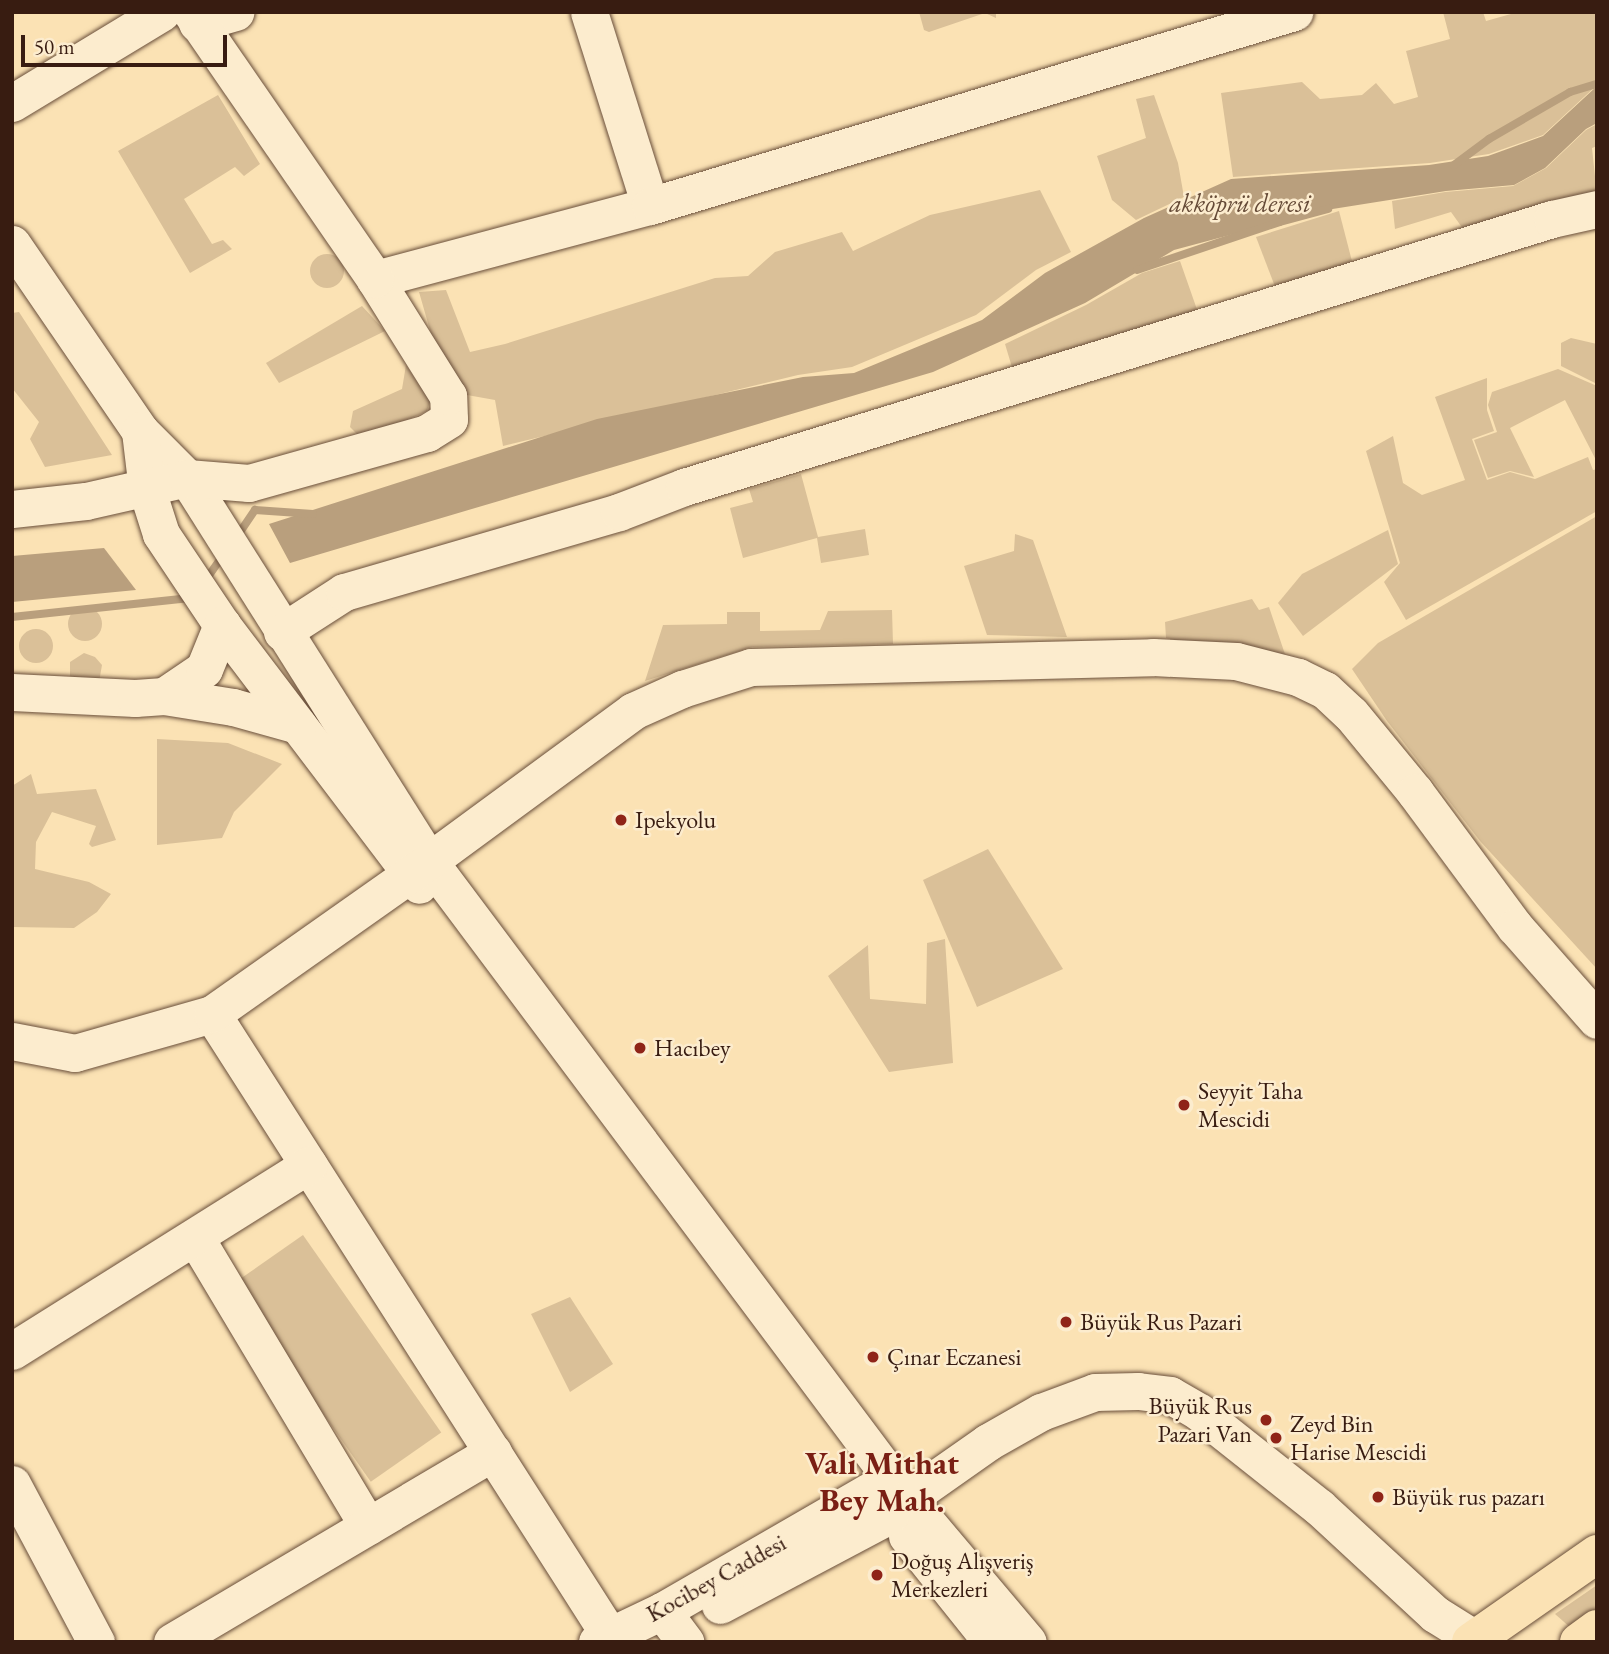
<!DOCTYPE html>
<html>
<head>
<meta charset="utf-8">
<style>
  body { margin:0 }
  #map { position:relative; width:1609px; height:1654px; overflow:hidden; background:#fbe2b4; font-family:"EB Garamond",serif }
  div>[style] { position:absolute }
  .green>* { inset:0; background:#dac098; transform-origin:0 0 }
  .round { border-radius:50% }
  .water>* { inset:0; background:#b99f7d }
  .stream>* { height:8px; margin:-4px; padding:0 4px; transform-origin:4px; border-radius:4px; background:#b99f7d }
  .roads { filter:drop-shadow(0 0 2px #694e3a) drop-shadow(0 0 2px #694e3a) }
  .minor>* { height:37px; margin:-18.5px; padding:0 18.5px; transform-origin:18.5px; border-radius:18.5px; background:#fcecce }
  .major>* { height:38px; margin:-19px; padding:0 19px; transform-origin:19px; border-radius:19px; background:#fbe2b4 }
  .dots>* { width:19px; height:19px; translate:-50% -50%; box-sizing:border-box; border:4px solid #fcecce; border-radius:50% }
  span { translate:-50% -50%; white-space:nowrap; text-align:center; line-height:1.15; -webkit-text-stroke:5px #fcecce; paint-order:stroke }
  .poi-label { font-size:24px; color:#381c11 }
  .left { translate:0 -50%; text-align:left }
  .right { translate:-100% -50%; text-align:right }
  .street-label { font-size:24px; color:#381c11 }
  .water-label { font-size:26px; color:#654a37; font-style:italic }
  .district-label { font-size:32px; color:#7a1f14; font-weight:700 }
  .frame { position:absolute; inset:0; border:14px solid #381c11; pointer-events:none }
  .scale { position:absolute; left:21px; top:35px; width:206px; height:32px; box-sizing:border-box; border:4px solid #381c11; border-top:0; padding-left:9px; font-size:21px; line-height:24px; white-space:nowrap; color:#381c11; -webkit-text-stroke:5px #fcecce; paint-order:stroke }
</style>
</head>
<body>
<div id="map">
  <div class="green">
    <i style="clip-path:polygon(919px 12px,996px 12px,996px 18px,985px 13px,929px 32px,924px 30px)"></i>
    <i style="clip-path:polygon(1443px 12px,1483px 12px,1486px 21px,1518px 12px,1597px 12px,1597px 85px,1543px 135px,1489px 154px,1430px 163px,1233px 177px,1221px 93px,1302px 82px,1320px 99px,1362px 95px,1376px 83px,1394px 104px,1418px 97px,1406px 51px,1450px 39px)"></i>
    <i style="clip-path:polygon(218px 95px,260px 164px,244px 176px,235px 167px,184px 199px,212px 244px,223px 240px,232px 249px,190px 273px,118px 151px)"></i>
    <i style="clip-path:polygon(1154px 95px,1178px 163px,1184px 197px,1136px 220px,1112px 200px,1097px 156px,1146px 138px,1136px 99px)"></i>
    <i style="clip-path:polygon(1597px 124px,1597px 146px,1592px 148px,1597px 195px,1466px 233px,1451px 212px,1395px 229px,1392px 201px,1445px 192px,1513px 186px,1546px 168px,1586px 130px)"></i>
    <i style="clip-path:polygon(1040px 190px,1071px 252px,1036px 270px,976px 315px,852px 367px,798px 375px,503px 446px,495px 400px,467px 395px,436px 351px,419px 292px,446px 290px,470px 352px,505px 344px,715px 278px,748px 276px,775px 252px,842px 232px,853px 251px,930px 215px)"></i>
    <i style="clip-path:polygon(1339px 211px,1354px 269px,1279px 297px,1256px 237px)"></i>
    <i class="round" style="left:310px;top:254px;width:34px;height:34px"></i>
    <i style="clip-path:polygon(1180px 261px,1200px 318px,1014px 374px,1005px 344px,1086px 305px,1142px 273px)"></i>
    <i style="clip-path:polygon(362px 306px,385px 331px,279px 383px,266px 363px)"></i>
    <i style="clip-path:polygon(19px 312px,112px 455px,45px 467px,30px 439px,39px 422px,12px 388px,12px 313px)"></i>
    <i style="clip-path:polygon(1571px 338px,1597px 344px,1597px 384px,1561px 366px,1561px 343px)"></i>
    <i style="clip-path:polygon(406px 365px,430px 401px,427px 411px,363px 440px,350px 427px,353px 411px,402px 389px)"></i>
    <i style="clip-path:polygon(1558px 369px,1597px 386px,1597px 462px,1565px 400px,1510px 428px,1534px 477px,1510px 471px,1488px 478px,1474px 440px,1497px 432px,1488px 405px,1492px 392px)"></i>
    <i style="clip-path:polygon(1487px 378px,1487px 410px,1494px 431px,1472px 439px,1487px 480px,1510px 472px,1535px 479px,1588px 457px,1593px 470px,1597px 469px,1597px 511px,1406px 620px,1384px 582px,1400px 563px,1366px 451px,1393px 436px,1403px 483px,1422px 495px,1465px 480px,1435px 397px)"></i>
    <i style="clip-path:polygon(801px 474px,818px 537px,865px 529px,869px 555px,821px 563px,817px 538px,743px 558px,730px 508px,753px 502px,749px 489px)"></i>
    <i style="clip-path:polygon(1597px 516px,1597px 969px,1480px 841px,1387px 721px,1352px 669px,1378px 643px)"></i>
    <i style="clip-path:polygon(1388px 530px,1398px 564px,1303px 636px,1278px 603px,1302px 574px)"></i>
    <i style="clip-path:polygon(1015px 534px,1033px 540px,1067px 637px,987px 635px,964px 566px,1014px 551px)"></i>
    <i style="clip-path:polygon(1252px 599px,1259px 610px,1269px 607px,1288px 663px,1166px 638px,1165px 622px)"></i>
    <i class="round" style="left:68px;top:607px;width:34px;height:34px"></i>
    <i style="clip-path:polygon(892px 610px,893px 644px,752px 647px,645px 681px,663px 625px,727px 624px,727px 612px,760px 612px,760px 631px,820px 630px,828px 611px)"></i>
    <i class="round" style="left:19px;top:629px;width:34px;height:34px"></i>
    <i style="clip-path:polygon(84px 653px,95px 657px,102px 665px,99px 682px,70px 679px,70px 662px)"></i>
    <i style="clip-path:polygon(157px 739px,228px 743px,282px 764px,234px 812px,222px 838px,157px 845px)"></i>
    <i style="clip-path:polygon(31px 774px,37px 794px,96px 789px,116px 840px,92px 847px,89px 844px,96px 826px,52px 812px,36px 842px,35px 869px,89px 882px,111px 894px,97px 912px,74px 928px,12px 927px,12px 786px)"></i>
    <i style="clip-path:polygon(988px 849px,1063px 969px,977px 1007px,923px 880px)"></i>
    <i style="clip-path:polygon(945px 939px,953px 1063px,889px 1072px,828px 976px,868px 945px,870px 999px,926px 1004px,927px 943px)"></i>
    <i style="left:303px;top:1235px;width:241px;height:86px;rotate:55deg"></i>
    <i style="clip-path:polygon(570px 1297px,613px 1364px,570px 1392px,531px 1314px)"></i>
    <i style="clip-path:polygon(1597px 1585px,1597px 1612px,1572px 1629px,1555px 1614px)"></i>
  </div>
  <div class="water">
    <i style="clip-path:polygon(1597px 86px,1597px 123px,1586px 129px,1545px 168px,1514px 185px,1446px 191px,1320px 211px,1174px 250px,1085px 303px,933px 372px,290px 563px,269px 524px,597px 419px,803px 377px,854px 373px,982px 320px,1045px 273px,1144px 218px,1231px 179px,1429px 165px,1488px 156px,1543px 136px)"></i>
    <i style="clip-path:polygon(104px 548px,136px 590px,12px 602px,12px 556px)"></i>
  </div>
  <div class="stream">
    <i style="left:1454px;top:165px;width:44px;rotate:-36.6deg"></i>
    <i style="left:1489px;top:139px;width:94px;rotate:-30.1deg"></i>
    <i style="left:1570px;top:92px;width:28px;rotate:-17deg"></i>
    <i style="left:1137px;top:270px;width:151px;rotate:-18.6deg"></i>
    <i style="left:1280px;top:222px;width:50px;rotate:-15.2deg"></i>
    <i style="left:236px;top:538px;width:34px;rotate:-56deg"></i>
    <i style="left:255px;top:510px;width:58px;rotate:3.9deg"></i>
    <i style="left:205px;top:581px;width:33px;rotate:-55deg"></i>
    <i style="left:12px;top:617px;width:179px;rotate:-6.1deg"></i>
  </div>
  <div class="roads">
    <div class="minor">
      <i style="left:589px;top:12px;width:203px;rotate:72.5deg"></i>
      <i style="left:197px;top:23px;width:40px;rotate:-16deg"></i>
      <i style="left:12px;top:103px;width:175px;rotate:-31.2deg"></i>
      <i style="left:12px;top:244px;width:227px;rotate:55.6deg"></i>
      <i style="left:140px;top:431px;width:66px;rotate:45deg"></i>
      <i style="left:187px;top:478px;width:453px;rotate:57.7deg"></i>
      <i style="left:429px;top:861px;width:797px;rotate:53.16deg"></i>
      <i style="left:907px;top:1499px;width:187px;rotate:49.8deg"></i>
      <i style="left:375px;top:279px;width:285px;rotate:-14.9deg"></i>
      <i style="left:650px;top:206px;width:673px;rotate:-16.76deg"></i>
      <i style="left:140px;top:431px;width:59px;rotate:83.2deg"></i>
      <i style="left:147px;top:490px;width:46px;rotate:72.3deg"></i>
      <i style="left:161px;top:534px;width:110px;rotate:56.2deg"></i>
      <i style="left:222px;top:625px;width:326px;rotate:52.8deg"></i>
      <i style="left:12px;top:509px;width:74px;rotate:-6.2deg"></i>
      <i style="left:86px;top:501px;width:104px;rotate:-12.8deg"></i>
      <i style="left:187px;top:478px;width:62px;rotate:4.6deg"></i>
      <i style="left:249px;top:483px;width:185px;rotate:-15.7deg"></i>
      <i style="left:427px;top:433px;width:26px;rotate:-32deg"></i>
      <i style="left:449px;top:419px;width:23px;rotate:-92deg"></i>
      <i style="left:448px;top:396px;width:138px;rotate:-122deg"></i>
      <i style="left:375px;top:279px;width:324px;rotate:-124.6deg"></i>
      <i style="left:282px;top:632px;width:74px;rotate:-32.8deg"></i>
      <i style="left:344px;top:592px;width:286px;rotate:-16.2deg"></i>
      <i style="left:619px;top:512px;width:70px;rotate:-21deg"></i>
      <i style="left:684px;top:487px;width:908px;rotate:-17.16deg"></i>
      <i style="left:1552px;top:219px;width:46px;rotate:-12.5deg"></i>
      <i style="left:12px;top:692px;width:123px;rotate:2.8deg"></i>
      <i style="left:135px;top:698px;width:29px;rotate:-4deg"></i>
      <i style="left:164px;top:696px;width:70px;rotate:9.1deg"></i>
      <i style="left:233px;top:707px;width:67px;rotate:15.5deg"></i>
      <i style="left:164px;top:696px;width:48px;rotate:-34deg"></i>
      <i style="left:204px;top:669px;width:48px;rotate:-67.8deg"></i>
      <i style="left:212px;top:1014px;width:738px;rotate:57.39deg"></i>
      <i style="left:12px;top:1041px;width:64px;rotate:10.8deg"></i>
      <i style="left:75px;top:1053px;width:142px;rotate:-15.9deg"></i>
      <i style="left:212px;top:1014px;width:266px;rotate:-35.2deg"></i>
      <i style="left:429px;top:861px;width:253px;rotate:-36.3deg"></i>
      <i style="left:633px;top:711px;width:54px;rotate:-24.2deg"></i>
      <i style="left:682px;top:689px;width:72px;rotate:-17.7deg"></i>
      <i style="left:751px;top:667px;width:402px;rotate:-1.4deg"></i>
      <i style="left:1153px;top:657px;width:83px;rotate:2.8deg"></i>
      <i style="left:1236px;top:661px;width:64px;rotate:14.5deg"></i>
      <i style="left:1298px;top:677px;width:30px;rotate:26deg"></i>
      <i style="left:1325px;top:690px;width:35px;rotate:43deg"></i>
      <i style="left:1351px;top:714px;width:101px;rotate:50.6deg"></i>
      <i style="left:1415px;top:792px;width:168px;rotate:53.5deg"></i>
      <i style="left:1515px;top:927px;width:124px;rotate:48.6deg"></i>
      <i style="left:195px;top:1237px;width:337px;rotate:59.1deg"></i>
      <i style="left:12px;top:1351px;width:350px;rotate:-32.1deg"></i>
      <i style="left:12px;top:1484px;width:179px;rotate:62deg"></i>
      <i style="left:907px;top:1499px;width:99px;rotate:-35.1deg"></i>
      <i style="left:988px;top:1442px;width:61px;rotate:-29.5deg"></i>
      <i style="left:1041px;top:1412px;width:58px;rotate:-20.3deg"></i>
      <i style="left:1095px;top:1392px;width:43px;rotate:-1.3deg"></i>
      <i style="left:1138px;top:1391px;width:32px;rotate:7deg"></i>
      <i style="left:1170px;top:1395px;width:34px;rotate:30deg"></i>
      <i style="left:1199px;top:1412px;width:153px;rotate:38.4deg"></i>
      <i style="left:1319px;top:1507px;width:158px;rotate:42.7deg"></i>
      <i style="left:1435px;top:1614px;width:47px;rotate:32deg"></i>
      <i style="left:907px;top:1536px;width:136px;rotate:51.3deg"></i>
      <i style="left:720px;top:1605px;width:192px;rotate:-27.9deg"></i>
      <i style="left:662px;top:1611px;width:39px;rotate:53deg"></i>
      <i style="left:172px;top:1642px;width:373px;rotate:-30.6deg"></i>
      <i style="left:597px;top:1642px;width:72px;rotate:-25.5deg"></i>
      <i style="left:662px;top:1611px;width:240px;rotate:-30deg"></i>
    </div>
    <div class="major">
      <i style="left:1471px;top:1642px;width:154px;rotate:-34.9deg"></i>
      <i style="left:1579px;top:1642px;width:22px;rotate:-36deg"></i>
    </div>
  </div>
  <div class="dots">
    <i style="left:621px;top:820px;background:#8f2418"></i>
    <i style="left:640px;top:1048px;background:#8f2418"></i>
    <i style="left:1184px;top:1105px;background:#8f2418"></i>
    <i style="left:1066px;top:1322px;background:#8f2418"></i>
    <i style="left:873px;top:1357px;background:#8f2418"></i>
    <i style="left:1266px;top:1420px;background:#8f2418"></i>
    <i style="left:1276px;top:1438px;background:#8f2418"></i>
    <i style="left:1378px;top:1497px;background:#8f2418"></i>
    <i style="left:877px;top:1575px;background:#8f2418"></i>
  </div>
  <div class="poi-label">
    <span class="left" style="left:635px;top:820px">Ipekyolu</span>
    <span class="left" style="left:654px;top:1048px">Hacıbey</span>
    <span class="left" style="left:1198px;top:1105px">Seyyit Taha<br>Mescidi</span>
    <span class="left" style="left:1080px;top:1322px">Büyük Rus Pazari</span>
    <span class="left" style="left:887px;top:1357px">Çınar Eczanesi</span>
    <span class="right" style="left:1252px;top:1420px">Büyük Rus<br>Pazari Van</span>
    <span class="left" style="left:1290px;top:1438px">Zeyd Bin<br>Harise Mescidi</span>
    <span class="left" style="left:1392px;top:1497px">Büyük rus pazarı</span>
    <span class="left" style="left:891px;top:1575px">Doğuş Alışveriş<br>Merkezleri</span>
  </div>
  <div class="street-label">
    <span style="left:716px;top:1578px;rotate:-29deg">Kocibey Caddesi</span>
  </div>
  <div class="water-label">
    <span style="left:1240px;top:204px">akköprü deresi</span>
  </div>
  <div class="district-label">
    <span style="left:882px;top:1482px">Vali Mithat<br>Bey Mah.</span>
  </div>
  <div class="frame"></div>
  <div class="scale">50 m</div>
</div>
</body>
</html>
